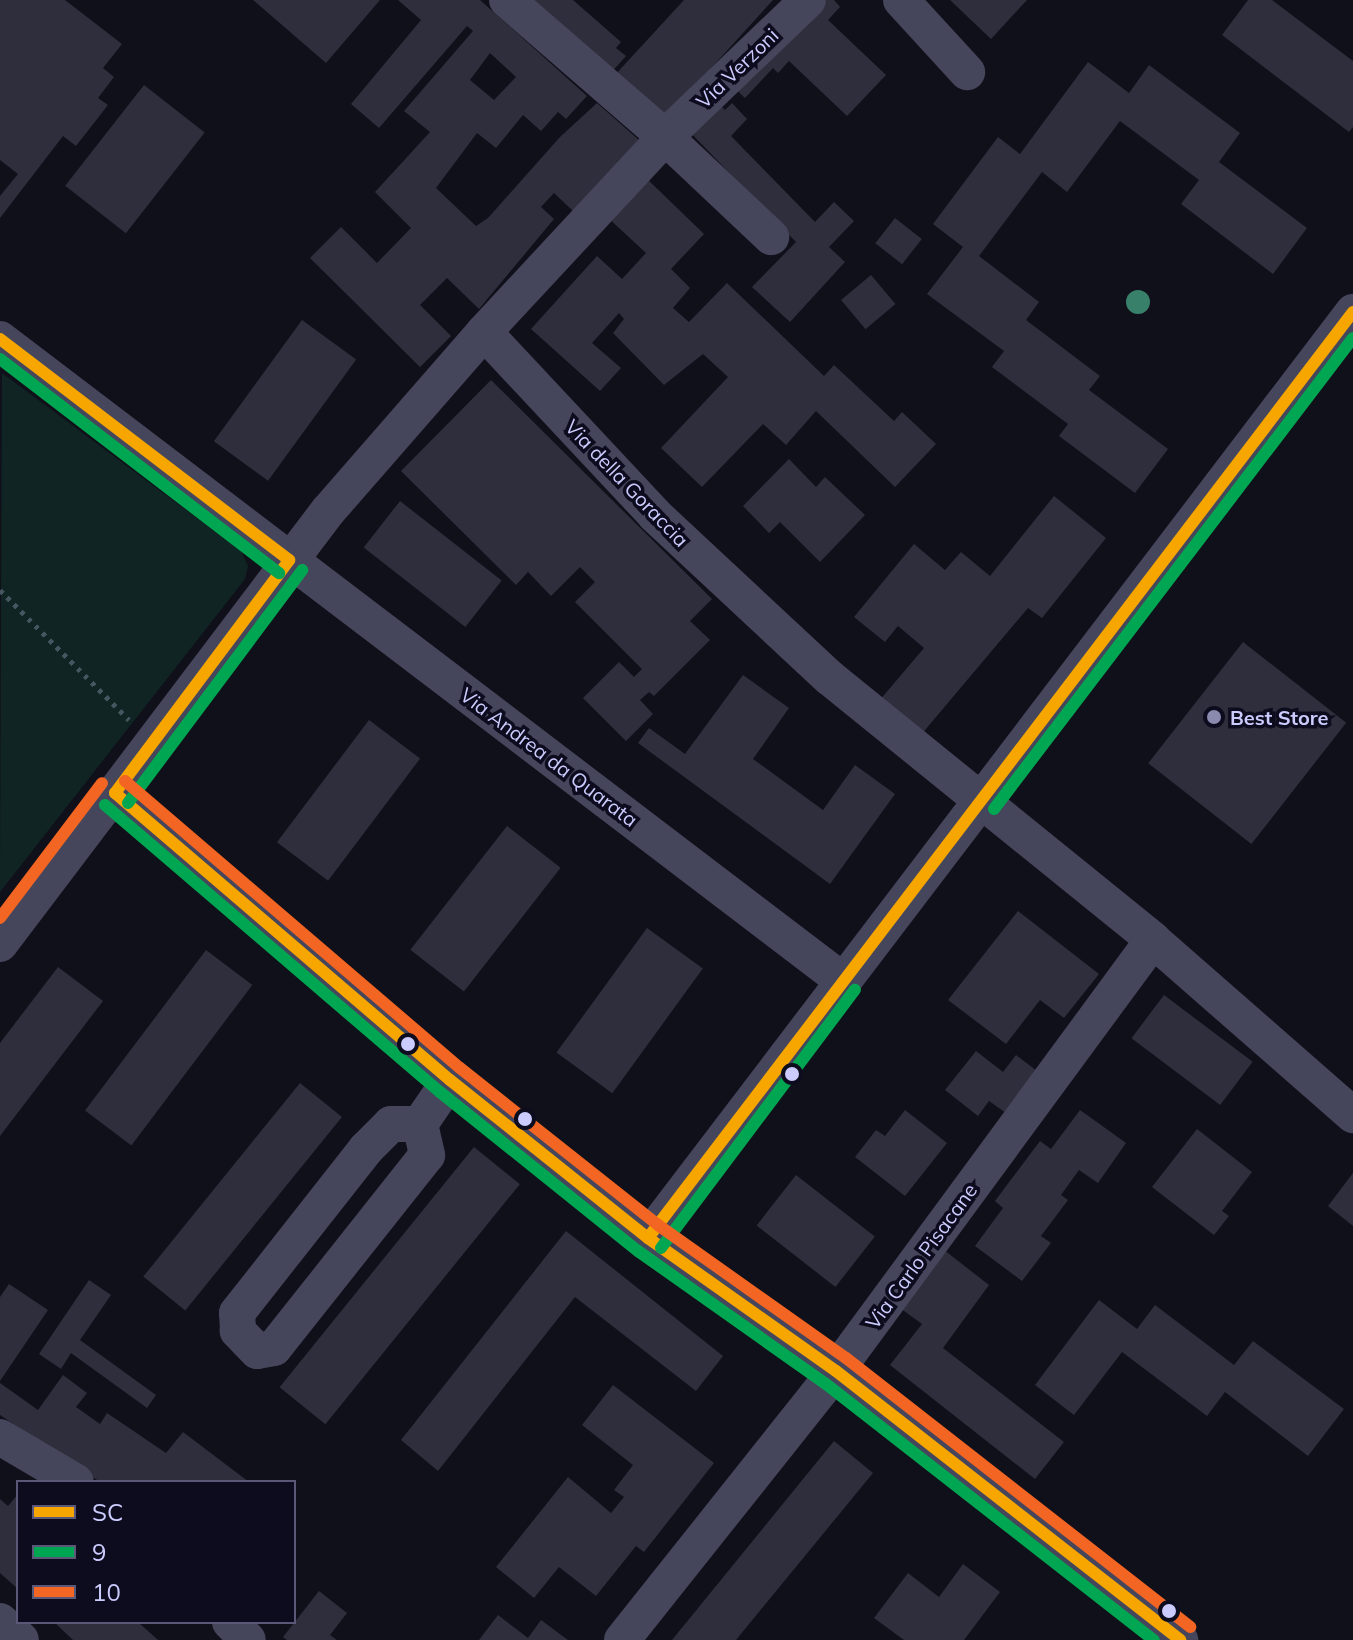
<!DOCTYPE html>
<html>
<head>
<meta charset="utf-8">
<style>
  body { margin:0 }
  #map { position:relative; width:1353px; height:1640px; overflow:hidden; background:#10101a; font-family:Mulish,sans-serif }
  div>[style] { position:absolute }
  .green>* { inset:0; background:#102523 }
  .building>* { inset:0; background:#2e2e3c; transform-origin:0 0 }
  .path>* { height:5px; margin-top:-2.5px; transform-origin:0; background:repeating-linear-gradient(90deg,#465660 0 4px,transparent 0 10px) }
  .minor>* { height:36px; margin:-18px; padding:0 18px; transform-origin:18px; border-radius:18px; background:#45465b }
  .bus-1>* { height:12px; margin:-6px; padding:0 6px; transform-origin:6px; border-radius:6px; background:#f7a600 }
  .bus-2>* { height:12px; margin:-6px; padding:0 6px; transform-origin:6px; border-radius:6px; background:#00a651 }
  .bus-3>* { height:12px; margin:-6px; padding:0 6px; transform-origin:6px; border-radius:6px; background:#f26522 }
  .trees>* { width:24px; height:24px; margin:-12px; border-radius:50%; background:#38806a }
  .dots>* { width:22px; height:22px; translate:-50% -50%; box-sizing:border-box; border:4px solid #0d0c1e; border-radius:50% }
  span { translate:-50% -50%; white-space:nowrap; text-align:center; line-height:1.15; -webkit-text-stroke:7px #0d0c1e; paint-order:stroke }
  .street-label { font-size:20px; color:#cbcbfe }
  .poi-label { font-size:20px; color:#cbcbfe; font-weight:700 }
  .left { translate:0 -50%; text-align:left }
  .legend { position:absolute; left:16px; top:1480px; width:280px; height:144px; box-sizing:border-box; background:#0d0c1e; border:2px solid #595878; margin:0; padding:10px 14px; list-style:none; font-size:24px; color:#cbcbfe }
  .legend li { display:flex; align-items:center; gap:16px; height:40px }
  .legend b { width:40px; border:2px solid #595878 }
</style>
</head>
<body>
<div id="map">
  <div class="green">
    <i style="clip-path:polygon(2px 373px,241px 551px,248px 566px,245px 579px,0 892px)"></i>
  </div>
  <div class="building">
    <i style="clip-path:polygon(0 0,65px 0,122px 44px,103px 68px,114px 77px,98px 98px,108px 105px,76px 146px,63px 136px,0 218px,0 196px,18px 174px,0 160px)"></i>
    <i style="clip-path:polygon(253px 0,380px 0,326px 63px)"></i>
    <i style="clip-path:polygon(evenodd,398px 0,480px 0,587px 96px,566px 119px,558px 112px,541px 131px,523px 115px,496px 148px,477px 133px,436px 188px,476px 226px,488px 218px,560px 137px,597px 103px,640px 141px,573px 211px,554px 193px,541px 207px,554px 219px,479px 309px,447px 278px,420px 305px,451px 336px,420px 367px,310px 258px,341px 227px,377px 263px,411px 228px,375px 192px,430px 132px,404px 111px,473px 31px,467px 26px,379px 128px,351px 104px,421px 20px,398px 0,490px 53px,516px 77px,494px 100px,470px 80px,490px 53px)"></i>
    <i style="clip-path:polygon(520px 0,573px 0,621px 42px,616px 48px,626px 56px,609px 75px)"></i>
    <i style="clip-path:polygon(684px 0,773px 0,663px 121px,614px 76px)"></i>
    <i style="clip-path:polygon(813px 0,834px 0,840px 7px,828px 20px,886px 75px,847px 116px,789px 61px,778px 73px,773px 68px,745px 98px,728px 82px)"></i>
    <i style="clip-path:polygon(950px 0,1027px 0,991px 39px)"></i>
    <i style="clip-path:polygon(1248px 0,1272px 0,1353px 61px,1353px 127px,1349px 132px,1222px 35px)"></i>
    <i style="clip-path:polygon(1088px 62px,1129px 93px,1149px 65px,1240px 133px,1219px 162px,1307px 228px,1273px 274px,1181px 204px,1199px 180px,1120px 121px,1067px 192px,1042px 172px,979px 256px,1039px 302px,1026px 320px,1100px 376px,1089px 390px,1168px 449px,1135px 493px,1059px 436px,1068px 424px,992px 367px,1004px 351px,927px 294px,963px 247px,933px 224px,998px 137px,1020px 154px)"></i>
    <i style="left:144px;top:85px;width:77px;height:128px;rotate:38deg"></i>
    <i style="clip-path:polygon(714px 99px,725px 110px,732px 103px,747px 119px,731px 136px,815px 222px,834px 202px,854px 221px,829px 247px,845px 262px,790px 322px,752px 287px,796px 242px,685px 127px)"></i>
    <i style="clip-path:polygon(642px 174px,704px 234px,671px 269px,690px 288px,673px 308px,689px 322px,727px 283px,824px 376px,834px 365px,894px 421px,902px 412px,936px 444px,895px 487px,816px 411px,786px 445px,763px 424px,702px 487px,661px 448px,728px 377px,703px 354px,664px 385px,613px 333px,624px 319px,619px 313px,592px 343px,621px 368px,600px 391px,531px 329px,597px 256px,622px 279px,646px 253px,604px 214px)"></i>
    <i style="left:895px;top:218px;width:34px;height:32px;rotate:38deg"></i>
    <i style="left:871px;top:275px;width:38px;height:39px;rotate:50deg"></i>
    <i style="left:302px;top:320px;width:67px;height:150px;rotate:36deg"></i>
    <i style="clip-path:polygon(491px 380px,712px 599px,690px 621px,710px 640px,654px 696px,649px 692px,640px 700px,653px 714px,626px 741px,583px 698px,619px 662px,634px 677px,642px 669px,575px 602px,595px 582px,580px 567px,551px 596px,528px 572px,516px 585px,401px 471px)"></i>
    <i style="clip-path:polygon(789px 459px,816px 487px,825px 477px,865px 515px,820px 562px,780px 522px,769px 533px,743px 506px)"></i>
    <i style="clip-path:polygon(1054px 496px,1106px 538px,1042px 618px,1028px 608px,920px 736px,879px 701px,924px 648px,898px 626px,885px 642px,854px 617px,914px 544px,945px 570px,961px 552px,990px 576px)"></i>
    <i style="left:400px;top:501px;width:129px;height:59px;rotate:38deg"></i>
    <i style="left:1243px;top:642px;width:131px;height:154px;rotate:38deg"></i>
    <i style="clip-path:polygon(743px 675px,789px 708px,753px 759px,823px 810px,855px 765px,895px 794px,830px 884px,638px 743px,649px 728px,685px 754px)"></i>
    <i style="left:369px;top:720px;width:64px;height:153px;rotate:37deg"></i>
    <i style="left:507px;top:826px;width:68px;height:157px;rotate:38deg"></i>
    <i style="clip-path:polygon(1018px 911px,1099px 974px,1064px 1018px,1040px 1000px,1006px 1044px,948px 1000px)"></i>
    <i style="left:647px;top:928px;width:69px;height:154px;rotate:36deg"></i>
    <i style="left:206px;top:950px;width:58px;height:201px;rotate:37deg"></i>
    <i style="clip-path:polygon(58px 967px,103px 1001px,0 1136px,0 1043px)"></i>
    <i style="left:1164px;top:995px;width:111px;height:54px;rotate:37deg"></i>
    <i style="clip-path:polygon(976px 1051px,1003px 1072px,1016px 1055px,1037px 1071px,1006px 1113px,989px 1101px,978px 1116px,945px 1090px)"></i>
    <i style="left:300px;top:1083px;width:54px;height:249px;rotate:39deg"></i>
    <i style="clip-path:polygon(905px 1110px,947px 1143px,905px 1196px,855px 1157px,876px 1130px,885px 1136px)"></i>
    <i style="clip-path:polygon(1080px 1110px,1126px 1143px,1098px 1183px,1079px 1170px,1061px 1195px,1068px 1200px,1041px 1236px,1051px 1243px,1022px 1281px,975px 1246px,1003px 1208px,995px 1201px,1040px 1141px,1051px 1149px)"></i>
    <i style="clip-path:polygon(1197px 1129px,1252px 1172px,1222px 1211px,1229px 1216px,1214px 1235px,1152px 1187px)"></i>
    <i style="left:474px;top:1147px;width:59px;height:309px;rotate:39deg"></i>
    <i style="clip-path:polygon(1353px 1173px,1353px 1226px,1328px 1206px)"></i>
    <i style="left:796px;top:1175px;width:100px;height:64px;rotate:38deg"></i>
    <i style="clip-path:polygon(566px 1231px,723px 1356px,696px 1391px,575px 1297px,438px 1471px,401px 1440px)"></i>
    <i style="clip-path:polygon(944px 1250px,989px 1285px,943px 1348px,1064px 1442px,1035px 1479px,890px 1365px,922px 1324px,900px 1308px)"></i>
    <i style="clip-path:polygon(89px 1280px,111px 1295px,80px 1340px,156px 1395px,147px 1408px,71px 1353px,61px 1369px,39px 1354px)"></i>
    <i style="clip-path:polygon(9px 1284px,48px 1310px,0 1381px,0 1297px)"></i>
    <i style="clip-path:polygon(1099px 1300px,1137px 1329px,1155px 1305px,1234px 1365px,1253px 1341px,1344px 1409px,1308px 1456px,1225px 1392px,1207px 1416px,1122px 1352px,1074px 1415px,1035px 1385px)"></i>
    <i style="clip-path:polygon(63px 1375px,87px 1393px,76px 1407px,100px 1424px,107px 1413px,166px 1453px,183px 1432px,249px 1482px,100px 1482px,0 1415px,0 1383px,38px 1410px)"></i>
    <i style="clip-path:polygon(613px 1385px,714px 1463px,644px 1552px,636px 1546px,596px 1596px,559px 1567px,534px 1598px,496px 1567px,568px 1477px,611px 1513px,624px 1497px,614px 1490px,633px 1465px,582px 1425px)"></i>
    <i style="clip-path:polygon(834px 1441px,873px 1473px,736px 1640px,672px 1640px)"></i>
    <i style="clip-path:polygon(18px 1494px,18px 1589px,0 1573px,0 1499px,8px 1506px)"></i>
    <i style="clip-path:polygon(963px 1564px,1000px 1592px,964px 1640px,904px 1640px,874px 1618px,908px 1573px,939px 1597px)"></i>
    <i style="clip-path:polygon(319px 1591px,347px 1613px,330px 1635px,337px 1640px,287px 1640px,283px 1637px)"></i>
    <i style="clip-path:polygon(498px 1615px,528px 1638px,541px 1620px,568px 1640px,479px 1640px)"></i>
    <i style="clip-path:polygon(54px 1622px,138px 1622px,158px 1640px,73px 1640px)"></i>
  </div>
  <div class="path">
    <i style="left:0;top:590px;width:183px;rotate:45.2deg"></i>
  </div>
  <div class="minor">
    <i style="left:507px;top:0;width:209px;rotate:40.9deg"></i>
    <i style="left:665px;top:137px;width:146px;rotate:43.3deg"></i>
    <i style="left:901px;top:0;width:98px;rotate:47.5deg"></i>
    <i style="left:484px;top:332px;width:250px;rotate:46.9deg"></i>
    <i style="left:655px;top:515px;width:239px;rotate:43deg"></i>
    <i style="left:830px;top:678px;width:416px;rotate:39deg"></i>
    <i style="left:1153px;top:940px;width:266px;rotate:41.2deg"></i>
    <i style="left:0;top:339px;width:1058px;rotate:37.28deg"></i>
    <i style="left:115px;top:793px;width:441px;rotate:40.6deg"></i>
    <i style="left:450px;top:1080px;width:253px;rotate:38.6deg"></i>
    <i style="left:648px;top:1238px;width:230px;rotate:35.3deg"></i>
    <i style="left:836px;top:1371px;width:437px;rotate:38deg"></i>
    <i style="left:0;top:944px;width:543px;rotate:-52.86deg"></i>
    <i style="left:328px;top:511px;width:237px;rotate:-48.9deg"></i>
    <i style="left:484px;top:332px;width:266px;rotate:-47.1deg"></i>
    <i style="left:665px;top:137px;width:198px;rotate:-43.8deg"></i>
    <i style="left:420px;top:1124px;width:32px;rotate:77deg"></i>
    <i style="left:427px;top:1155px;width:246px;rotate:128.4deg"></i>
    <i style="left:274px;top:1348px;width:17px;rotate:170deg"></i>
    <i style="left:257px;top:1351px;width:28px;rotate:-134deg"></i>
    <i style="left:238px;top:1331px;width:18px;rotate:-93deg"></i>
    <i style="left:237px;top:1313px;width:209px;rotate:-51.8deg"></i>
    <i style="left:366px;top:1149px;width:35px;rotate:-45deg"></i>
    <i style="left:391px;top:1124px;width:29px"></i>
    <i style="left:420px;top:1124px;width:53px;rotate:-55.7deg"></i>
    <i style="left:648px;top:1238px;width:1164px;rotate:-52.72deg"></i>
    <i style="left:0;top:1437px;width:88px;rotate:30.6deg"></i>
    <i style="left:0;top:1621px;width:28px;rotate:42deg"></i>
    <i style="left:230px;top:1622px;width:25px;rotate:45deg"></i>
    <i style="left:622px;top:1640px;width:344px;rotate:-51.5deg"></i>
    <i style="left:836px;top:1371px;width:535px;rotate:-53.67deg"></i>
  </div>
  <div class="bus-1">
    <i style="left:0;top:339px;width:364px;rotate:37.4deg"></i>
    <i style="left:115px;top:793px;width:441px;rotate:40.6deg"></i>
    <i style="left:450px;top:1080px;width:253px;rotate:38.6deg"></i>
    <i style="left:648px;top:1238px;width:230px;rotate:35.3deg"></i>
    <i style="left:836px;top:1371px;width:437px;rotate:38deg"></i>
    <i style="left:115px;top:793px;width:291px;rotate:-53.2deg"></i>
    <i style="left:648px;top:1238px;width:1164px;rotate:-52.72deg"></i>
  </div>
  <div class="bus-2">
    <i style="left:0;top:359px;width:352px;rotate:37.5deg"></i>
    <i style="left:128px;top:803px;width:291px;rotate:-53.2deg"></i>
    <i style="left:105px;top:805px;width:441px;rotate:40.6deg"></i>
    <i style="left:440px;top:1092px;width:254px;rotate:38.8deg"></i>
    <i style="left:638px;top:1251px;width:230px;rotate:35.3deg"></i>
    <i style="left:826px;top:1384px;width:416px;rotate:38deg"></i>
    <i style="left:994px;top:809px;width:592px;rotate:-52.69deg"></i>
    <i style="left:661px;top:1248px;width:323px;rotate:-53.1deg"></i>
  </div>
  <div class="bus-3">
    <i style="left:125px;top:781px;width:441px;rotate:40.6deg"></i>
    <i style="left:460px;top:1068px;width:253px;rotate:38.4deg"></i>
    <i style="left:658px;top:1225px;width:230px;rotate:35.3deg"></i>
    <i style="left:846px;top:1358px;width:437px;rotate:38deg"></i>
    <i style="left:0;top:918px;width:169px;rotate:-52.9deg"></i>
  </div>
  <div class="trees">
    <i style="left:1138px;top:302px"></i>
  </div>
  <div class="dots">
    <i style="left:1214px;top:717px;background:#8a8aae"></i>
    <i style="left:408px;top:1044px;background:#cbcbfe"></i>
    <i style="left:792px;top:1074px;background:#cbcbfe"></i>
    <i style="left:525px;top:1119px;background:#cbcbfe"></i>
    <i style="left:1169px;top:1611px;background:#cbcbfe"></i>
  </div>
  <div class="street-label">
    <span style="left:737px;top:68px;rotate:-44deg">Via Verzoni</span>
    <span style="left:627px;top:483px;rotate:46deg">Via della Goraccia</span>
    <span style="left:549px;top:757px;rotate:37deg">Via Andrea da Quarata</span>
    <span style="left:921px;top:1256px;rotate:-54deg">Via Carlo Pisacane</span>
  </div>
  <div class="poi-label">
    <span class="left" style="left:1230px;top:717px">Best Store</span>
  </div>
  <ul class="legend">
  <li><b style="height:10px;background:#f7a600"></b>SC</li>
  <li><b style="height:10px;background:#00a651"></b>9</li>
  <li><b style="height:10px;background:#f26522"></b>10</li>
  </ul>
</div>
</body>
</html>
